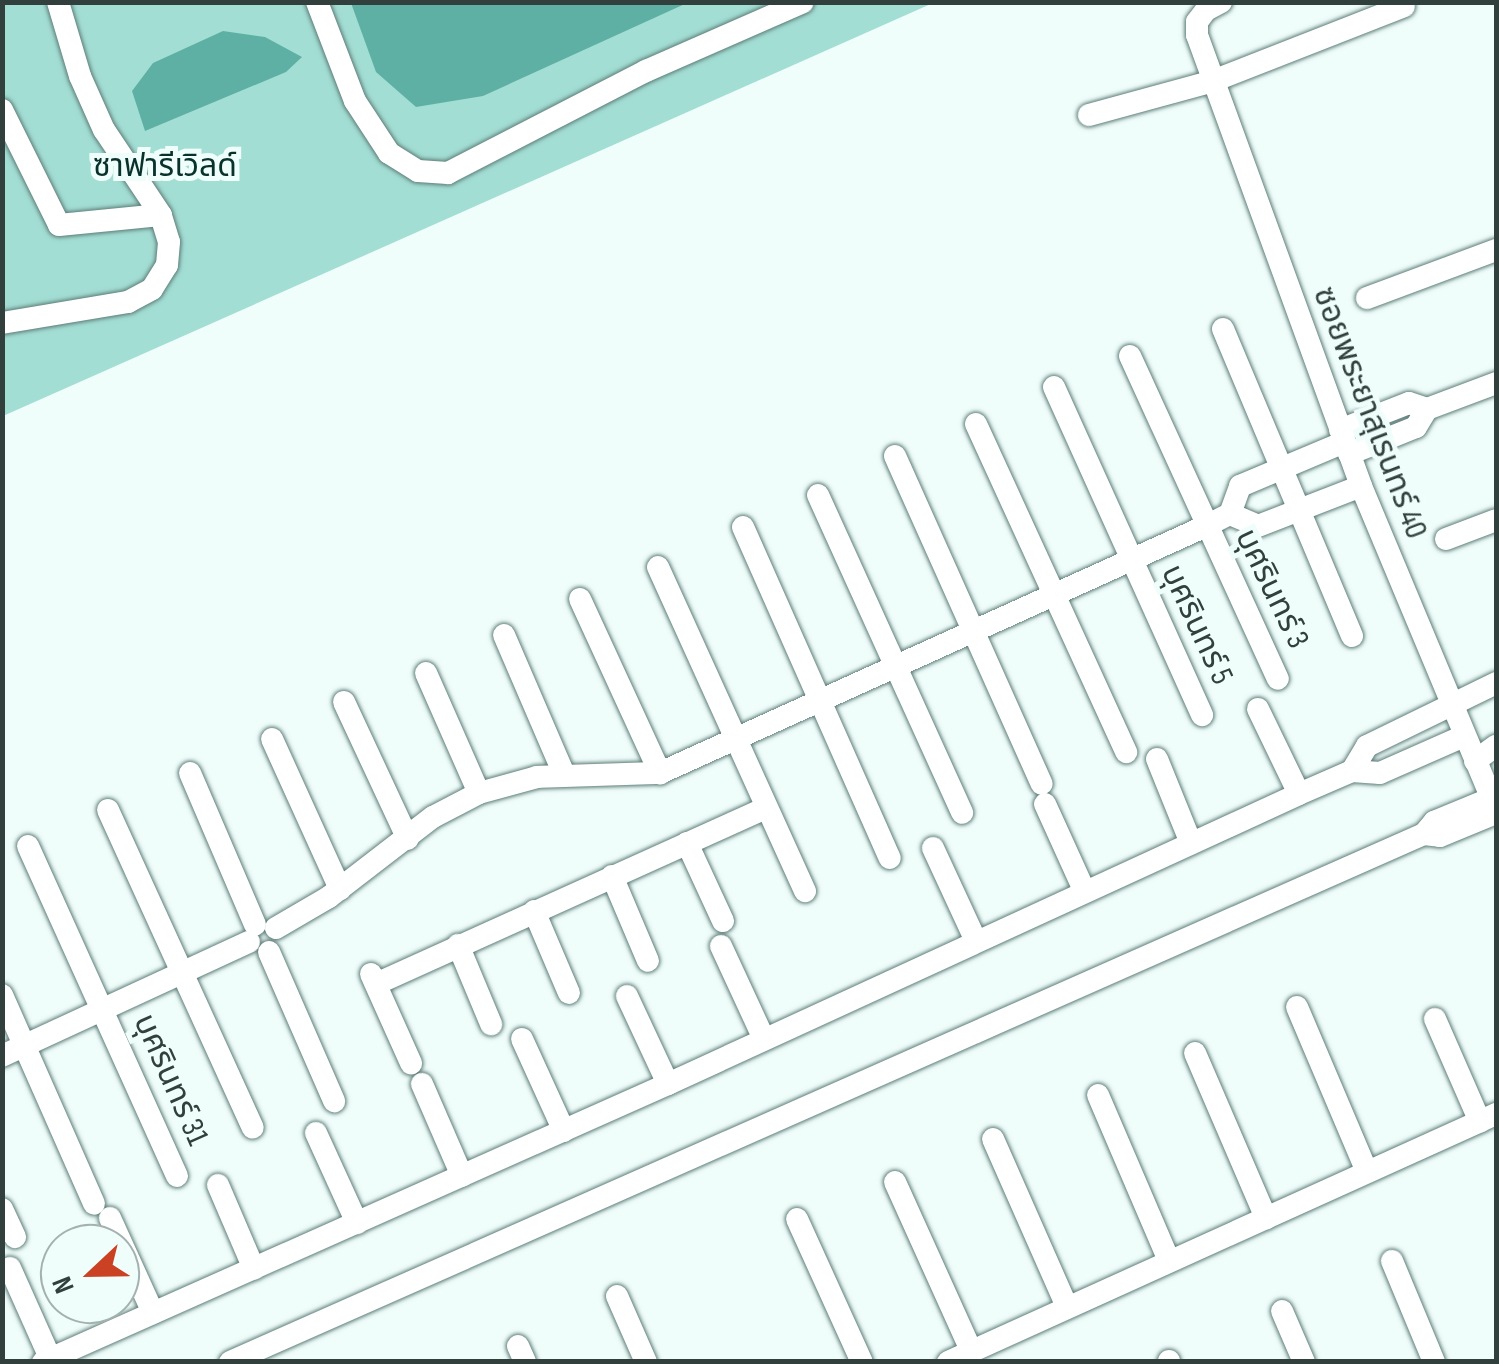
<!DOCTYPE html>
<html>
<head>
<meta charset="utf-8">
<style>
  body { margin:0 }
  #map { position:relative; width:1499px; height:1364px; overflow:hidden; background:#f0fefb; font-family:"Sofia Sans Condensed","Noto Sans Thai",sans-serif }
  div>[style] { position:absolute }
  .green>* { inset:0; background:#a3ded4 }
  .water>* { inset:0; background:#5fb0a4 }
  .roads { filter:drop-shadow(0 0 2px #5d7d78) drop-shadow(0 0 2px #5d7d78) }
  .minor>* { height:22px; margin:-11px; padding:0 11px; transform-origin:11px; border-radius:11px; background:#fff }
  span { translate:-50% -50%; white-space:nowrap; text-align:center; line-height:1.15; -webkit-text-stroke:10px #f0fefb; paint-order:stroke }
  .park-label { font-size:32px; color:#0a322d }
  .street-label { font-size:32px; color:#32403d }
  .frame { position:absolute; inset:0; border:5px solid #32403d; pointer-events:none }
  .north { position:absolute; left:40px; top:1224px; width:100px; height:100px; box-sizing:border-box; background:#f0fefb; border:2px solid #a4b2af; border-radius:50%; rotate:248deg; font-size:28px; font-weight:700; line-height:40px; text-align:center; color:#32403d }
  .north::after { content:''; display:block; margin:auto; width:35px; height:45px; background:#cb4123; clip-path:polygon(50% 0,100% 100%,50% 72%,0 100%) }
</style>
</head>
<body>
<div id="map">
  <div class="green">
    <i style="clip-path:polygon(3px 2px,933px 3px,3px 416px)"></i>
  </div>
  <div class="water">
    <i style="clip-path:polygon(351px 3px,351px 2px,687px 3px,483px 96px,416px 107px,376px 72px)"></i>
    <i style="clip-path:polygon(223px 31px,265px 37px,302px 57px,286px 72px,145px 131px,132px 91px,153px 63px)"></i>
  </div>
  <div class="roads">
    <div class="minor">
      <i style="left:317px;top:2px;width:106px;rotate:69deg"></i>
      <i style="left:355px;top:101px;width:62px;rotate:56.8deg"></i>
      <i style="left:389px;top:153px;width:34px;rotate:32deg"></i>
      <i style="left:418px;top:171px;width:30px;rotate:4deg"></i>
      <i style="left:448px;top:173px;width:223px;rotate:-27.3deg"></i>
      <i style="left:646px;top:71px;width:171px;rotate:-23.7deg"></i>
      <i style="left:1221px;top:2px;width:17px;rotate:152deg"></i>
      <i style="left:1206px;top:10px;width:15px;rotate:127deg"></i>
      <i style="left:1197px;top:22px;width:13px;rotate:90deg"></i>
      <i style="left:1197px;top:35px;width:480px;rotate:70deg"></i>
      <i style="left:1361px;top:486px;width:349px;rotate:67.3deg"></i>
      <i style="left:2px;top:110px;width:128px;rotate:63.6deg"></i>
      <i style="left:59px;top:225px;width:102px;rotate:-5.6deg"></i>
      <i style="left:1089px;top:115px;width:129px;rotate:-15.3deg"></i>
      <i style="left:1213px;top:81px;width:205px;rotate:-21.4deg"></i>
      <i style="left:1367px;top:298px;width:138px;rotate:-20.4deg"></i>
      <i style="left:2px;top:323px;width:128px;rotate:-9.5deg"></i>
      <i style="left:128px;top:302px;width:27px;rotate:-28deg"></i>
      <i style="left:152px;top:289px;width:28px;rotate:-58deg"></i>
      <i style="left:167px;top:265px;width:23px;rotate:-85deg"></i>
      <i style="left:169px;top:242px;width:28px;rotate:-107deg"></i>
      <i style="left:161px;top:215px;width:102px;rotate:-123.8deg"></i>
      <i style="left:104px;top:130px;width:59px;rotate:-114deg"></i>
      <i style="left:80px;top:76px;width:77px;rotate:-106.6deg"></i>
      <i style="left:1223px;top:329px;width:333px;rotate:67.2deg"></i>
      <i style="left:1130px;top:356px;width:355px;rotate:65.4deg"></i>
      <i style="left:1054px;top:387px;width:360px;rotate:65.7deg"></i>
      <i style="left:976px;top:424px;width:361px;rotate:65.4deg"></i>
      <i style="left:1340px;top:430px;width:74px;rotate:-21.4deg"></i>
      <i style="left:1409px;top:403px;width:19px;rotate:18deg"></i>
      <i style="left:1427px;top:409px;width:74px;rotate:-20.6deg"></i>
      <i style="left:1349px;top:454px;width:72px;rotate:-21.9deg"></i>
      <i style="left:1416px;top:427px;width:21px;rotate:-59deg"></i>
      <i style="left:895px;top:456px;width:359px;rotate:65.9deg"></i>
      <i style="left:818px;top:495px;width:349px;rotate:65.6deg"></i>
      <i style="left:1230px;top:514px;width:30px;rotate:23deg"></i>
      <i style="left:1258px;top:526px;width:110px;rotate:-21.2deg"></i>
      <i style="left:743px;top:527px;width:362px;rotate:66.1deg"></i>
      <i style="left:1446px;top:539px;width:53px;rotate:-20.8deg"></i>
      <i style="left:658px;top:567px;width:356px;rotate:65.6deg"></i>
      <i style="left:580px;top:599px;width:192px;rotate:65.3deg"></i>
      <i style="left:504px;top:635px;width:151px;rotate:66.7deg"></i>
      <i style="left:426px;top:673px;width:131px;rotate:66.2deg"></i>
      <i style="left:344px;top:702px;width:151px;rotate:65deg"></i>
      <i style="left:1258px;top:709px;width:94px;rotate:64.2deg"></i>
      <i style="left:272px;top:739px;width:165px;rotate:65.6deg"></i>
      <i style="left:1157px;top:759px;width:91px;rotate:68deg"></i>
      <i style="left:1475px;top:761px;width:26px;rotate:-36deg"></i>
      <i style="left:1352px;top:771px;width:29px;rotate:-59deg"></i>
      <i style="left:1367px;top:746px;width:144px;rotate:-26deg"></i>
      <i style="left:190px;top:773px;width:165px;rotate:66.8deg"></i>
      <i style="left:1045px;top:804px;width:94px;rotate:65.6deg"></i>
      <i style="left:108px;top:810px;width:349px;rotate:65.5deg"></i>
      <i style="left:1424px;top:834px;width:16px;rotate:7deg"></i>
      <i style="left:1440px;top:836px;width:55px;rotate:-22.4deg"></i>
      <i style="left:687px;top:843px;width:86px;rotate:65.2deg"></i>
      <i style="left:28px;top:846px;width:362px;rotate:65.7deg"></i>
      <i style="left:933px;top:848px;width:102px;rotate:65.2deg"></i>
      <i style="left:612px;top:876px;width:92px;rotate:67deg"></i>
      <i style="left:534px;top:911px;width:89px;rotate:66.9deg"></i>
      <i style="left:276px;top:928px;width:61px;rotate:-30.3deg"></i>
      <i style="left:329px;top:897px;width:131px;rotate:-37.6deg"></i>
      <i style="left:433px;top:817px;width:52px;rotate:-27.6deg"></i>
      <i style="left:479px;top:793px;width:60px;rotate:-15.4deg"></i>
      <i style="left:537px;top:777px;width:123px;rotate:-1.9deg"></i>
      <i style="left:660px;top:773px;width:599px;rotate:-24.34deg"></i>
      <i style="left:1206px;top:526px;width:27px;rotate:-27deg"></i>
      <i style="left:1230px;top:514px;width:30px;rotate:-70deg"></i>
      <i style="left:1240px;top:486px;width:113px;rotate:-22.9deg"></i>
      <i style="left:458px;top:945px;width:86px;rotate:67.3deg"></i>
      <i style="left:721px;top:946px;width:102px;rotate:65.2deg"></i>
      <i style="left:269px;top:952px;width:163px;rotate:66.4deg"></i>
      <i style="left:371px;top:974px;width:98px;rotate:65.8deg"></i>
      <i style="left:376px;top:984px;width:427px;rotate:-24.3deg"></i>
      <i style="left:2px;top:995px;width:228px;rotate:66.2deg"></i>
      <i style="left:627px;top:996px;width:97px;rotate:65deg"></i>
      <i style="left:1297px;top:1007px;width:179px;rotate:67deg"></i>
      <i style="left:1435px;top:1019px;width:112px;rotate:66.4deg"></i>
      <i style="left:522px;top:1039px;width:101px;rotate:65.5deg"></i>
      <i style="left:1195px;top:1053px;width:180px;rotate:66.7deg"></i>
      <i style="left:2px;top:1056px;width:272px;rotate:-24.8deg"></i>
      <i style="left:422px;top:1084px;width:100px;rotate:66.5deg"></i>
      <i style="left:1098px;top:1095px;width:181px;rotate:66.8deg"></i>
      <i style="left:316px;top:1133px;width:99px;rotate:65.5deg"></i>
      <i style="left:993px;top:1139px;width:184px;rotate:66.2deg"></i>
      <i style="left:895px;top:1182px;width:184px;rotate:65.7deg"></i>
      <i style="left:218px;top:1185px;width:91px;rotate:66.8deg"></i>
      <i style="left:2px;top:1209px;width:31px;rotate:65deg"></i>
      <i style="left:110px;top:1218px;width:104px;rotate:65.6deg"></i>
      <i style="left:797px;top:1219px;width:157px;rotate:65.6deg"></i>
      <i style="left:1392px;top:1261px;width:109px;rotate:67.4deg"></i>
      <i style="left:10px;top:1268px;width:98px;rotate:66deg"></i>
      <i style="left:617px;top:1296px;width:72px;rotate:66.3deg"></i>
      <i style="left:1282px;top:1311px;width:56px;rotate:66.7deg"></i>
      <i style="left:518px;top:1346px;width:17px;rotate:66deg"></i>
      <i style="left:1169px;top:1361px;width:1px;rotate:90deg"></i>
      <i style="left:43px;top:1362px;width:684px;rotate:-23.98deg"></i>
      <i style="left:668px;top:1084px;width:694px;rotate:-24.68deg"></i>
      <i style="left:1299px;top:794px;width:58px;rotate:-23.5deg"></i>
      <i style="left:1352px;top:771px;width:28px;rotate:4deg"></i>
      <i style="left:1380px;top:773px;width:92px;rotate:-23.8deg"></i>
      <i style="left:230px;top:1362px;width:1306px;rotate:-23.86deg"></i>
      <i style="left:1424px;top:834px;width:16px;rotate:-50deg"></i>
      <i style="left:1434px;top:822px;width:63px;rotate:-22.5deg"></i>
      <i style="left:948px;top:1362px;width:602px;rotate:-24.35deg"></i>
    </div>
  </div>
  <div class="park-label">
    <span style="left:165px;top:167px">ซาฟารีเวิลด์</span>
  </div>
  <div class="street-label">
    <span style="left:1369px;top:413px;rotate:69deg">ซอยพระยาสุเรนทร์ 40</span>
    <span style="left:1271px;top:589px;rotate:64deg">บุศรินทร์ 3</span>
    <span style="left:1196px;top:625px;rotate:65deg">บุศรินทร์ 5</span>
    <span style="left:170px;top:1080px;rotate:66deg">บุศรินทร์ 31</span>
  </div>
  <div class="frame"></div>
  <div class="north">N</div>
</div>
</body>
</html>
